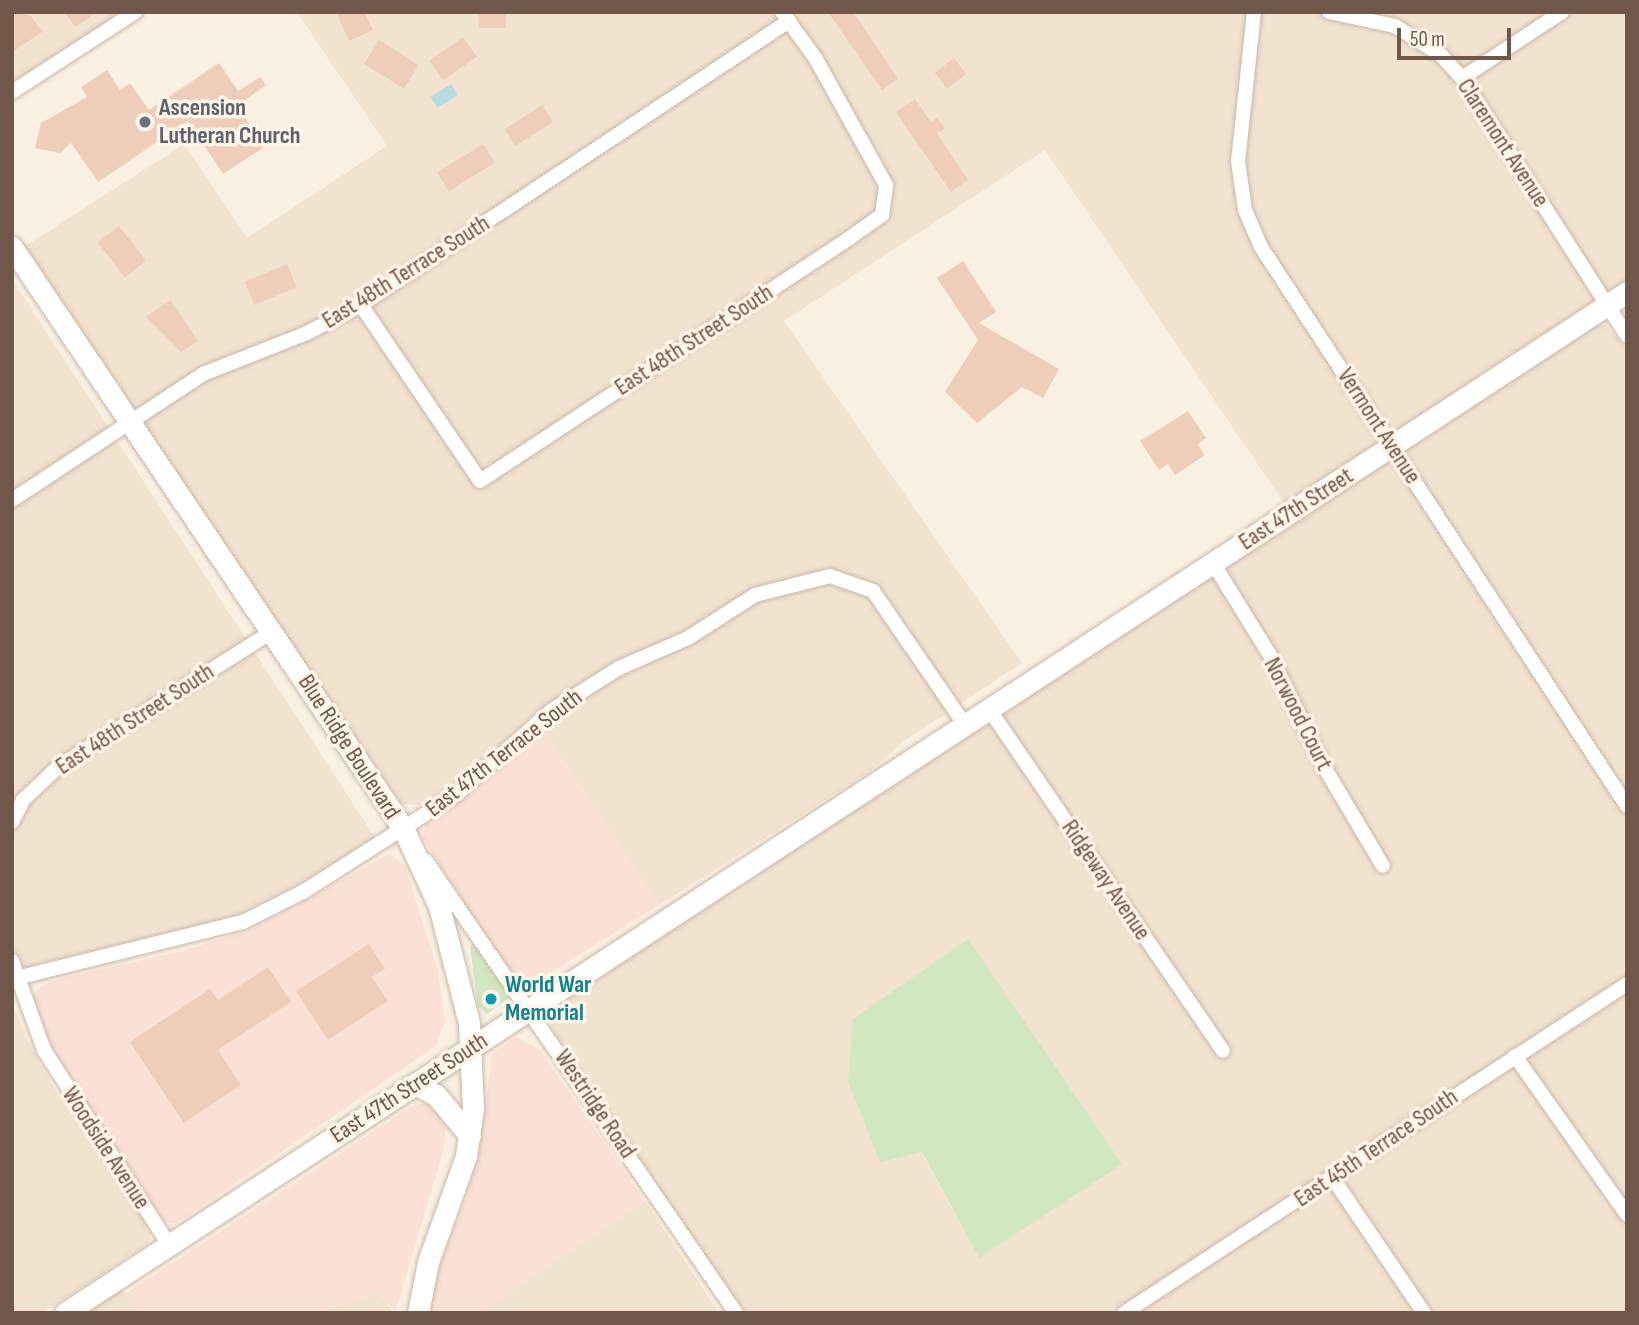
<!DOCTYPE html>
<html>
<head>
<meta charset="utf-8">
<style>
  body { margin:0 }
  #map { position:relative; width:1639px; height:1325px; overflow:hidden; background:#faf0e1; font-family:"Sofia Sans Condensed",sans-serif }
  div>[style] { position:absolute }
  .residential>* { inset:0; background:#f2e2d0 }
  .commercial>* { inset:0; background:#fae0d5 }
  .green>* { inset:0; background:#d1e7c1 }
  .water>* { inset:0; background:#b7dce2; transform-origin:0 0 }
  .building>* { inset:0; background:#eeceba; transform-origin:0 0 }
  .roads { filter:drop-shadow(0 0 2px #cab8a9) drop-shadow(0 0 2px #cab8a9) }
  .street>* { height:14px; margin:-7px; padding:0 7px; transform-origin:7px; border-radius:7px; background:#fff }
  .secondary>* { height:21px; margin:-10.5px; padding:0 10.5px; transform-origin:10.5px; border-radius:10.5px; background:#fff }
  .dots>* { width:19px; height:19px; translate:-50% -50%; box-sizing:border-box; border:4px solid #fef4e7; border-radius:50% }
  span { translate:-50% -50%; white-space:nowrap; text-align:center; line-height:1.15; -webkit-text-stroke:7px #fef4e7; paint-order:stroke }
  .worship-label { font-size:24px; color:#5b616d; font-weight:700 }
  .left { translate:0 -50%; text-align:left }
  .street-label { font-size:24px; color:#70574a }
  .culture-label { font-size:24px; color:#0d838f; font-weight:700 }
  .frame { position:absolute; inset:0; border:14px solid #70574a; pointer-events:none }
  .scale { position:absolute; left:1397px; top:28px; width:114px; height:32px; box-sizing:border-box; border:4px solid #70574a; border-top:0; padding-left:9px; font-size:21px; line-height:24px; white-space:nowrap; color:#70574a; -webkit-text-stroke:5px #fef4e7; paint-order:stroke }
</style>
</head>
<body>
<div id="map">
  <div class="residential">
    <i style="clip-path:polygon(12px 12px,122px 12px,12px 85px)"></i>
    <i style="clip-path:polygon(297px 12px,1627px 12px,1627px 279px,1284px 503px,1045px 150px,784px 321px,1022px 663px,904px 741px,871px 771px,659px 905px,533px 715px,471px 772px,422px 805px,401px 804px,24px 247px,184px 144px,247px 238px,387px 146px)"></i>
    <i style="clip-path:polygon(12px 279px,376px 839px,306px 882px,234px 917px,12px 971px)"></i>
    <i style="clip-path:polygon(evenodd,1605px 324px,1627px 349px,1627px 1313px,744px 1313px,555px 1034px,549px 1019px,553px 1008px,1294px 518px,1593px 325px,1605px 324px,968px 939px,979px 1258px,921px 1152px,880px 1162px,968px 939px)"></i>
    <i style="clip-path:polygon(12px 1003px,28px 1042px,55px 1090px,151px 1232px,148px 1244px,42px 1313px,12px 1313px)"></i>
    <i style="clip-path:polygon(645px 1201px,719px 1313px,479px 1313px)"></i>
    <i style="clip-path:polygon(117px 1282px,139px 1313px,71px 1313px)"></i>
    <i style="clip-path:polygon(379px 1292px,393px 1313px,317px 1313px)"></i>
  </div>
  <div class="commercial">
    <i style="clip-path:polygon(542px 729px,659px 905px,548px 974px,522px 979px,501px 960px,423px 839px,426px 825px,478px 790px)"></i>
    <i style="clip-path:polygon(389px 854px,405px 866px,438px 971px,445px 1021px,436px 1046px,177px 1223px,170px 1223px,160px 1216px,56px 1056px,34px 1007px,34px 995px,40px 987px,57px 979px,179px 952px,253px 929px)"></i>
    <i style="clip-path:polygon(516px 1037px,540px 1050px,645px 1201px,479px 1313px,427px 1313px,437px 1262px,464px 1206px,480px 1146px,492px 1054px)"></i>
    <i style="clip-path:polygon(431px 1103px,446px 1124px,443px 1152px,395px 1313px,379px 1292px,317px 1313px,139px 1313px,125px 1294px,414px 1105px)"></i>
  </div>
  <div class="green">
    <i style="clip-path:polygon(968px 939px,1122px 1164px,979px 1258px,922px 1152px,880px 1162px,848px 1081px,853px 1019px)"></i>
    <i style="clip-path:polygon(475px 943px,512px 996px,487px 1014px,478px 1006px,470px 946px)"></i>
  </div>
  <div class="water">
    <i style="left:451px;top:84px;width:13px;height:24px;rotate:58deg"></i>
  </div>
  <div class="building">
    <i style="clip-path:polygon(12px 12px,31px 16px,42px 32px,12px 52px)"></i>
    <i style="clip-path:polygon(65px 12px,97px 12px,75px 27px)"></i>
    <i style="clip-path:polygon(336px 12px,364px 12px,373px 30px,349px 41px)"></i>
    <i style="left:479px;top:12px;width:27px;height:16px"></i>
    <i style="clip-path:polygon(828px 12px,853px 12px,898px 79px,882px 90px)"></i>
    <i style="left:463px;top:37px;width:24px;height:41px;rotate:55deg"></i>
    <i style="left:379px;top:40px;width:47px;height:28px;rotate:32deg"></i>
    <i style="left:954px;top:58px;width:20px;height:24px;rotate:53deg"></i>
    <i style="clip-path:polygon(219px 63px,238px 91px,260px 77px,266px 85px,238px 105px,263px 148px,223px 174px,188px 121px,98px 182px,71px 143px,60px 153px,35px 148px,41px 123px,87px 97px,81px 87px,107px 70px,120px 90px,130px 83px,149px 110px)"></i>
    <i style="clip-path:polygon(915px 99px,931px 122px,937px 118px,945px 128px,937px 134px,968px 180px,951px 192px,896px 112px)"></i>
    <i style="left:542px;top:105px;width:20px;height:45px;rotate:57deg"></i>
    <i style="left:483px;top:144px;width:22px;height:54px;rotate:58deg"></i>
    <i style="left:119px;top:226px;width:44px;height:27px;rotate:52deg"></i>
    <i style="clip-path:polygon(963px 261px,996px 312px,979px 323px,1059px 369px,1043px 398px,1022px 387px,977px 423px,945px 392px,978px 340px,937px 278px)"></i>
    <i style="left:287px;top:264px;width:25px;height:46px;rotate:67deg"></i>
    <i style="clip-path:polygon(170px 300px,198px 341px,181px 352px,146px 317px)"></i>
    <i style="clip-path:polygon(1188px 411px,1206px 438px,1198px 444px,1205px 455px,1175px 475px,1168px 464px,1159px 470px,1140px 441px)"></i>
    <i style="clip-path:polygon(369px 944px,385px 969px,372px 977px,388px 1001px,328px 1040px,296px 991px)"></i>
    <i style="clip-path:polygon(268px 967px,291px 1002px,218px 1050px,241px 1085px,184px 1123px,130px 1042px,210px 989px,218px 1000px)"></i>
  </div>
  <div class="roads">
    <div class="street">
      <i style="left:1254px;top:12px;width:150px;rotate:96.1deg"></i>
      <i style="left:1238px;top:161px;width:49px;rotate:81.9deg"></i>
      <i style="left:1245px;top:210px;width:40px;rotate:66.6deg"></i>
      <i style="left:1261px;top:247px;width:668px;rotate:56.79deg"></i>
      <i style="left:1329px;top:12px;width:67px;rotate:12deg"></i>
      <i style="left:1395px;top:26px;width:54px;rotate:32.2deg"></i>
      <i style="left:1441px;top:55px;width:31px;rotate:48deg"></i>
      <i style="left:1462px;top:78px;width:306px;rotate:57.4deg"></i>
      <i style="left:1462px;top:78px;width:120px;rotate:-33.4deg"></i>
      <i style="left:12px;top:92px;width:147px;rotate:-33deg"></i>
      <i style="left:361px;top:305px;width:212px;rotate:55.9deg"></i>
      <i style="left:480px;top:481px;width:440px;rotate:-33.3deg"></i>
      <i style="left:848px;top:239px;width:42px;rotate:-35.2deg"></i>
      <i style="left:882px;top:215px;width:30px;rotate:-82deg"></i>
      <i style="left:886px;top:185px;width:144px;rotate:-119.1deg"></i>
      <i style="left:816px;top:59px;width:58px;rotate:-125.9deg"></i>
      <i style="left:12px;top:500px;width:229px;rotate:-33.4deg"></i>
      <i style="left:203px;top:374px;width:112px;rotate:-21.5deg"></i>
      <i style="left:307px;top:333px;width:61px;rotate:-27.4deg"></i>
      <i style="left:361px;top:305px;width:514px;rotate:-33.57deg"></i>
      <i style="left:1213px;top:563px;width:110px;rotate:58.3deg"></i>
      <i style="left:1271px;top:657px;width:120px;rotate:64.3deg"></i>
      <i style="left:1323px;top:765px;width:117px;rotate:59.3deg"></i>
      <i style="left:989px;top:709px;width:414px;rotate:55.6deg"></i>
      <i style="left:12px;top:822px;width:25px;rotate:-63deg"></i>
      <i style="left:23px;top:800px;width:48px;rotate:-43.3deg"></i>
      <i style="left:58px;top:767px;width:254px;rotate:-32.3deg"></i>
      <i style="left:426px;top:861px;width:548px;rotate:55.56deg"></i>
      <i style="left:12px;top:961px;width:95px;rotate:70.2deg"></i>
      <i style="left:44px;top:1050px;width:232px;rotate:57.3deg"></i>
      <i style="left:12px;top:979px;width:238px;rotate:-13.9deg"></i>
      <i style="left:243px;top:922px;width:67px;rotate:-26.6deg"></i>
      <i style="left:303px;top:892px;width:183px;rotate:-32.5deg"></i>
      <i style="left:457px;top:794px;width:125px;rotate:-41.4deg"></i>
      <i style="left:551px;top:711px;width:80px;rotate:-32.3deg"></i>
      <i style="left:619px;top:668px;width:75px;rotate:-23.5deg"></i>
      <i style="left:688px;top:638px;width:80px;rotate:-32.7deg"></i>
      <i style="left:755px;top:595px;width:77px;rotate:-14.2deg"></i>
      <i style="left:830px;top:576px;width:46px;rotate:19.2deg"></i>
      <i style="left:873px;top:591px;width:163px;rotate:55.5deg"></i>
      <i style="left:1515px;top:1056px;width:194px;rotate:54.8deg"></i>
      <i style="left:1332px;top:1177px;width:164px;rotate:55.9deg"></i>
      <i style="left:1124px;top:1313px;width:601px;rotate:-33.19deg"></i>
    </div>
    <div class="secondary">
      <i style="left:12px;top:247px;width:700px;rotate:56.06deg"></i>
      <i style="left:403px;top:828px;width:86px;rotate:65.2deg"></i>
      <i style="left:439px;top:906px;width:121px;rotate:75.6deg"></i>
      <i style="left:469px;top:1023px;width:85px;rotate:87.3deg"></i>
      <i style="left:473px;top:1108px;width:49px;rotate:98.3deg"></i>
      <i style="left:466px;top:1156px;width:113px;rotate:109.7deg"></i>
      <i style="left:428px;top:1262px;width:52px;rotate:101.1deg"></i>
      <i style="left:415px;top:1084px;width:24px;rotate:28deg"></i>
      <i style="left:436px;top:1095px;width:53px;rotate:50.3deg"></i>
      <i style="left:65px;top:1313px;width:1866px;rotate:-33.17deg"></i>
    </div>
  </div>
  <div class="dots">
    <i style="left:145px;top:122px;background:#6b7280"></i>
    <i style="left:491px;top:999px;background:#0f9aa8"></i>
  </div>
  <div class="worship-label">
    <span class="left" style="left:159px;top:122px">Ascension<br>Lutheran Church</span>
  </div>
  <div class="street-label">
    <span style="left:1503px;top:143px;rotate:57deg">Claremont Avenue</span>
    <span style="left:406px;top:272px;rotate:-32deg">East 48th Terrace South</span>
    <span style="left:694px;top:340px;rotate:-33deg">East 48th Street South</span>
    <span style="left:1379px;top:426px;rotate:57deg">Vermont Avenue</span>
    <span style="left:1296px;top:509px;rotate:-33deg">East 47th Street</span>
    <span style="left:1298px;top:714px;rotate:63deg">Norwood Court</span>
    <span style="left:135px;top:719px;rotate:-33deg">East 48th Street South</span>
    <span style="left:349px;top:747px;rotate:57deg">Blue Ridge Boulevard</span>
    <span style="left:504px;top:753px;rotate:-38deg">East 47th Terrace South</span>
    <span style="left:1106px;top:880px;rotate:56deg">Ridgeway Avenue</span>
    <span style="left:409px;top:1088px;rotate:-33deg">East 47th Street South</span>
    <span style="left:595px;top:1104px;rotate:56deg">Westridge Road</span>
    <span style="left:106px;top:1148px;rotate:57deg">Woodside Avenue</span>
    <span style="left:1376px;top:1148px;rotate:-34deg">East 45th Terrace South</span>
  </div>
  <div class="culture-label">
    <span class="left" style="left:505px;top:999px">World War<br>Memorial</span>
  </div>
  <div class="frame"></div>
  <div class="scale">50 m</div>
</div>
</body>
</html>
